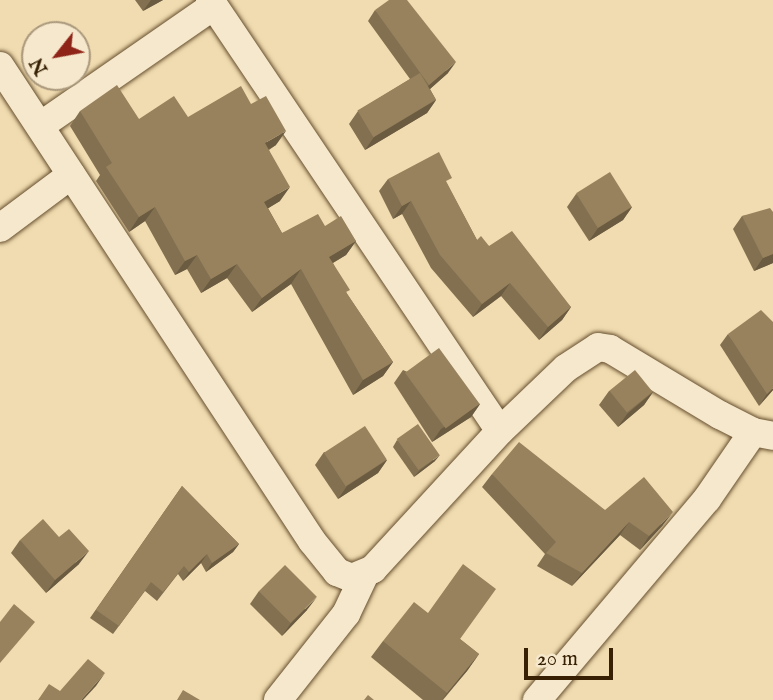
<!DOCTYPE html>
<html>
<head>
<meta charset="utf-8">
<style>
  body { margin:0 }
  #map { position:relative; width:773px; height:700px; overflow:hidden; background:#f1dcb1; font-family:"IM FELL English",serif }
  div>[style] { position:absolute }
  .roads { filter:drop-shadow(0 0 2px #664f2e) drop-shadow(0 0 2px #664f2e) }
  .minor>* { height:28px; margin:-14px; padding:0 14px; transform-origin:14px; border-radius:14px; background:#f6e8cc }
  .wall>* { inset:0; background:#837050 }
  .shaded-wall>* { inset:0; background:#6a5b41 }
  .building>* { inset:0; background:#98825d; transform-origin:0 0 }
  span { translate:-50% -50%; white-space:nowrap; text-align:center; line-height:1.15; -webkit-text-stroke:6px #f6e8cc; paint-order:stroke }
  .north { position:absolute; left:21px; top:21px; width:70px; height:70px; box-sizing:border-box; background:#f6e8cc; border:2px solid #aa987c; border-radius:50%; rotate:239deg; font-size:19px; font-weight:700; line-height:28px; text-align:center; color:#372003 }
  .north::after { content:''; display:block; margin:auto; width:24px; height:32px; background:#8f2418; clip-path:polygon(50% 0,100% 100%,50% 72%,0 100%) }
  .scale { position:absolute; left:524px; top:648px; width:89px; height:32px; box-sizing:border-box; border:4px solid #372003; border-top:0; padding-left:9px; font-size:21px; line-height:24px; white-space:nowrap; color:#372003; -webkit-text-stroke:5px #f6e8cc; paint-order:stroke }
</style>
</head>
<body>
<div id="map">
  <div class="roads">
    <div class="minor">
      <i style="left:210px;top:0;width:519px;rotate:56.07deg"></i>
      <i style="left:0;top:66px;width:568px;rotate:56.7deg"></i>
      <i style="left:312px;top:541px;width:40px;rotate:51deg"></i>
      <i style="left:337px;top:572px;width:16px;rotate:22deg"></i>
      <i style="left:352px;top:578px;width:23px;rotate:-23deg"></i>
      <i style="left:373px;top:569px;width:188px;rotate:-47.4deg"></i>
      <i style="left:500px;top:431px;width:91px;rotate:-43.7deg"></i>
      <i style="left:566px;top:368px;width:38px;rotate:-33deg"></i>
      <i style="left:598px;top:347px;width:12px;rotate:9deg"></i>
      <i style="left:610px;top:349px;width:128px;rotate:31deg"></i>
      <i style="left:720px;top:415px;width:37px;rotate:27deg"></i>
      <i style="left:753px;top:432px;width:20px;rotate:11deg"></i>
      <i style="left:40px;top:126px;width:211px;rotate:-34.7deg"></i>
      <i style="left:0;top:228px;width:89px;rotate:-36.7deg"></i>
      <i style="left:278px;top:700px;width:110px;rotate:-51.7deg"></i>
      <i style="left:346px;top:614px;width:42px;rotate:-64.7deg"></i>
      <i style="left:537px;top:700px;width:263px;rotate:-49.8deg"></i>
      <i style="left:707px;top:499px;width:81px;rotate:-55.5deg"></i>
    </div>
  </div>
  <div class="wall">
    <i style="clip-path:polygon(135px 0,163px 0,143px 11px)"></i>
    <i style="clip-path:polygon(375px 10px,448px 73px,430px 89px,436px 100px,427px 113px,365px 150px,349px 124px,358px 111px,410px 79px,368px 21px)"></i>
    <i style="clip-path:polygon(80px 111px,139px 119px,188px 117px,276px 145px,269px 150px,280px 201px,268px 208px,282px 233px,325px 226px,356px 241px,346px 255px,333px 263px,347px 294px,393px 362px,383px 376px,353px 395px,291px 284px,252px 312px,227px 278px,201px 293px,187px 269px,175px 275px,145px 221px,129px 232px,96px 181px,100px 175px,70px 126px)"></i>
    <i style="clip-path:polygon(388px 179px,447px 184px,477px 240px,489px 246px,571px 307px,562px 320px,539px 340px,501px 296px,473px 317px,431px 268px,402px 214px,393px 219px,379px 191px)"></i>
    <i style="clip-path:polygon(576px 194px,632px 207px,623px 220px,589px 241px,567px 207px)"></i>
    <i style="clip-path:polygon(773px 212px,773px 263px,754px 271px,733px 229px,742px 216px)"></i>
    <i style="clip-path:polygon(728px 334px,773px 390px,759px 406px,720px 345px)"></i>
    <i style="clip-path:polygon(403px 370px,480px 404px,471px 417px,432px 442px,394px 383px)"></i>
    <i style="clip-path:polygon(609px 391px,653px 392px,644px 405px,618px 427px,599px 405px)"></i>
    <i style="clip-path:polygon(397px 440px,435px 461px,414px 477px,393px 447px)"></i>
    <i style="clip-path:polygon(324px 452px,387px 460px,378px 473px,338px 499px,315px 465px)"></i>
    <i style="clip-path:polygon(492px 474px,605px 510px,663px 525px,640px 550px,620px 535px,572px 586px,537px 566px,545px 554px,482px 487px)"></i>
    <i style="clip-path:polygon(182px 486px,239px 544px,233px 552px,206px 572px,201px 563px,183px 581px,178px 574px,157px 601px,145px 591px,113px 634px,90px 618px)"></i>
    <i style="clip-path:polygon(20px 540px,79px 564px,46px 593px,11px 553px)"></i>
    <i style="clip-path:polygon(259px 591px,307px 610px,282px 636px,250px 604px)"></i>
    <i style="clip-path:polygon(460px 639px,479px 654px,467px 671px,443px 700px,423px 700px,371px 657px,383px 641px)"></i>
  </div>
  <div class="shaded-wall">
    <i style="clip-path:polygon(151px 0,163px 0,143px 11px)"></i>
    <i style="clip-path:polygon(456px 62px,448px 73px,422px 96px,429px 85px)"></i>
    <i style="clip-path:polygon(436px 100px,427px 113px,365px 150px,374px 137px)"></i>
    <i style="clip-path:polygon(286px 131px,276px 145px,255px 157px,265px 143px)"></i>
    <i style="clip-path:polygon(290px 187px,280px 201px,254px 217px,264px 202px)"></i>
    <i style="clip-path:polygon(411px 201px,402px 214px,393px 219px,402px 206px)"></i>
    <i style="clip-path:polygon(155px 207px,145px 221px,129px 232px,139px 217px)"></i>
    <i style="clip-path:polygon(632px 207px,623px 220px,589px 241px,598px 228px)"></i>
    <i style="clip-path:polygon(356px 241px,346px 255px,319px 271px,329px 257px)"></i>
    <i style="clip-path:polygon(773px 254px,773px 263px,754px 271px,763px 258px)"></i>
    <i style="clip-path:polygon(197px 255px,187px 269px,175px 275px,185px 261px)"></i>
    <i style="clip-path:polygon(237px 264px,227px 278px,201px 293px,211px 279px)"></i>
    <i style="clip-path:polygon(301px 269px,291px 284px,252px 312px,262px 298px)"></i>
    <i style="clip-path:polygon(510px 283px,501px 296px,473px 317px,482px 304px)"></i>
    <i style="clip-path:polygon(571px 307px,562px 320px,539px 340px,548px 327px)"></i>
    <i style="clip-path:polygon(393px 362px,383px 376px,353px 395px,363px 380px)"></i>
    <i style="clip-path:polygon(773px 388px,773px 390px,759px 406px,767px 394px)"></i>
    <i style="clip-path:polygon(653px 392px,644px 405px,618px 427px,627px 414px)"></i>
    <i style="clip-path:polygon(480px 404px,471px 417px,432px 442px,441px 429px)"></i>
    <i style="clip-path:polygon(440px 455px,435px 461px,414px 477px,419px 471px)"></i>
    <i style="clip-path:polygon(387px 460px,378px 473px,338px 499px,347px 486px)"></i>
    <i style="clip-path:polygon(673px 512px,663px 525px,640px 550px,649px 536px)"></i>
    <i style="clip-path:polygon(629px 522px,620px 535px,572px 586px,582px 573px)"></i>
    <i style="clip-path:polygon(239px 544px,233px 552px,206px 572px,212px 563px)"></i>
    <i style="clip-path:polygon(89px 551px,79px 564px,46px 593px,55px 580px)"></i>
    <i style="clip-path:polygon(207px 554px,201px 563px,183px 581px,189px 572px)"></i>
    <i style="clip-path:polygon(317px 597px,307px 610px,282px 636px,291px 623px)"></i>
    <i style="clip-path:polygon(479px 654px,467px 671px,442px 700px,447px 693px)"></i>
    <i style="clip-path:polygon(105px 673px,96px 686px,83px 700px,81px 700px)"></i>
  </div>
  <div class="building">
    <i style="clip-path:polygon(389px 0,407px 0,456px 62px,429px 85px,375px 10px)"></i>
    <i style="left:420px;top:73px;width:31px;height:73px;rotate:59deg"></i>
    <i style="clip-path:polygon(117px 85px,139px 119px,174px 96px,188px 117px,241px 86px,251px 104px,266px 96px,286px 131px,265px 143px,290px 187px,264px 202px,282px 233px,318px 214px,325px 226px,341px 216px,356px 241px,329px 257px,350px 290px,346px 292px,393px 362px,363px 380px,301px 269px,262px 298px,237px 264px,211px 279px,197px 255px,185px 261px,155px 207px,139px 217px,106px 167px,112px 163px,80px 111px)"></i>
    <i style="clip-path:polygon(439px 152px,452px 178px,446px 181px,477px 240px,481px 236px,489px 246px,512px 231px,571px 307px,548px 327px,510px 283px,482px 304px,440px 255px,411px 201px,402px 206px,388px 179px)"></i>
    <i style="left:610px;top:172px;width:41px;height:40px;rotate:58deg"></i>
    <i style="clip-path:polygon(770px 208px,773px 212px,773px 254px,763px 258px,742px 216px)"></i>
    <i style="clip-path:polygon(761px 310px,773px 322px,773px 388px,767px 394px,728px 334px)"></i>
    <i style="left:439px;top:348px;width:69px;height:42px;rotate:54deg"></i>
    <i style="left:635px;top:370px;width:28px;height:33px;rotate:51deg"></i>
    <i style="left:418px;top:424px;width:38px;height:26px;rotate:55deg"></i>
    <i style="left:365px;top:426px;width:40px;height:49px;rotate:57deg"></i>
    <i style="clip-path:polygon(519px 442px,605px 510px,644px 477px,673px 512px,649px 536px,629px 522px,582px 573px,546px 553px,556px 542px,492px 474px)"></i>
    <i style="clip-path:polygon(182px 486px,239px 544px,212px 563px,207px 554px,189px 572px,184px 566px,163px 592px,151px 582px,119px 626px,96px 610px)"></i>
    <i style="clip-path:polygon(43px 519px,59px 537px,69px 529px,89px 551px,55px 580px,20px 540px)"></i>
    <i style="clip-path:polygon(463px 564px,496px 589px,460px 639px,479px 654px,447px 693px,383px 641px,414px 602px,428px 613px)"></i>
    <i style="left:285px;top:565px;width:45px;height:37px;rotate:45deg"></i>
    <i style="clip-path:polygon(14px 604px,35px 622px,0 663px,0 622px)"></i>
    <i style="clip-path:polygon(88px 659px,105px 673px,81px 700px,38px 700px,49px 684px,60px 691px)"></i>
    <i style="clip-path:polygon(183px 690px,200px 700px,177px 700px)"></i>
    <i style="clip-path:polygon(368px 695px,374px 700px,364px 700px)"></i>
  </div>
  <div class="north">N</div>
  <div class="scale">20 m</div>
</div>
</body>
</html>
